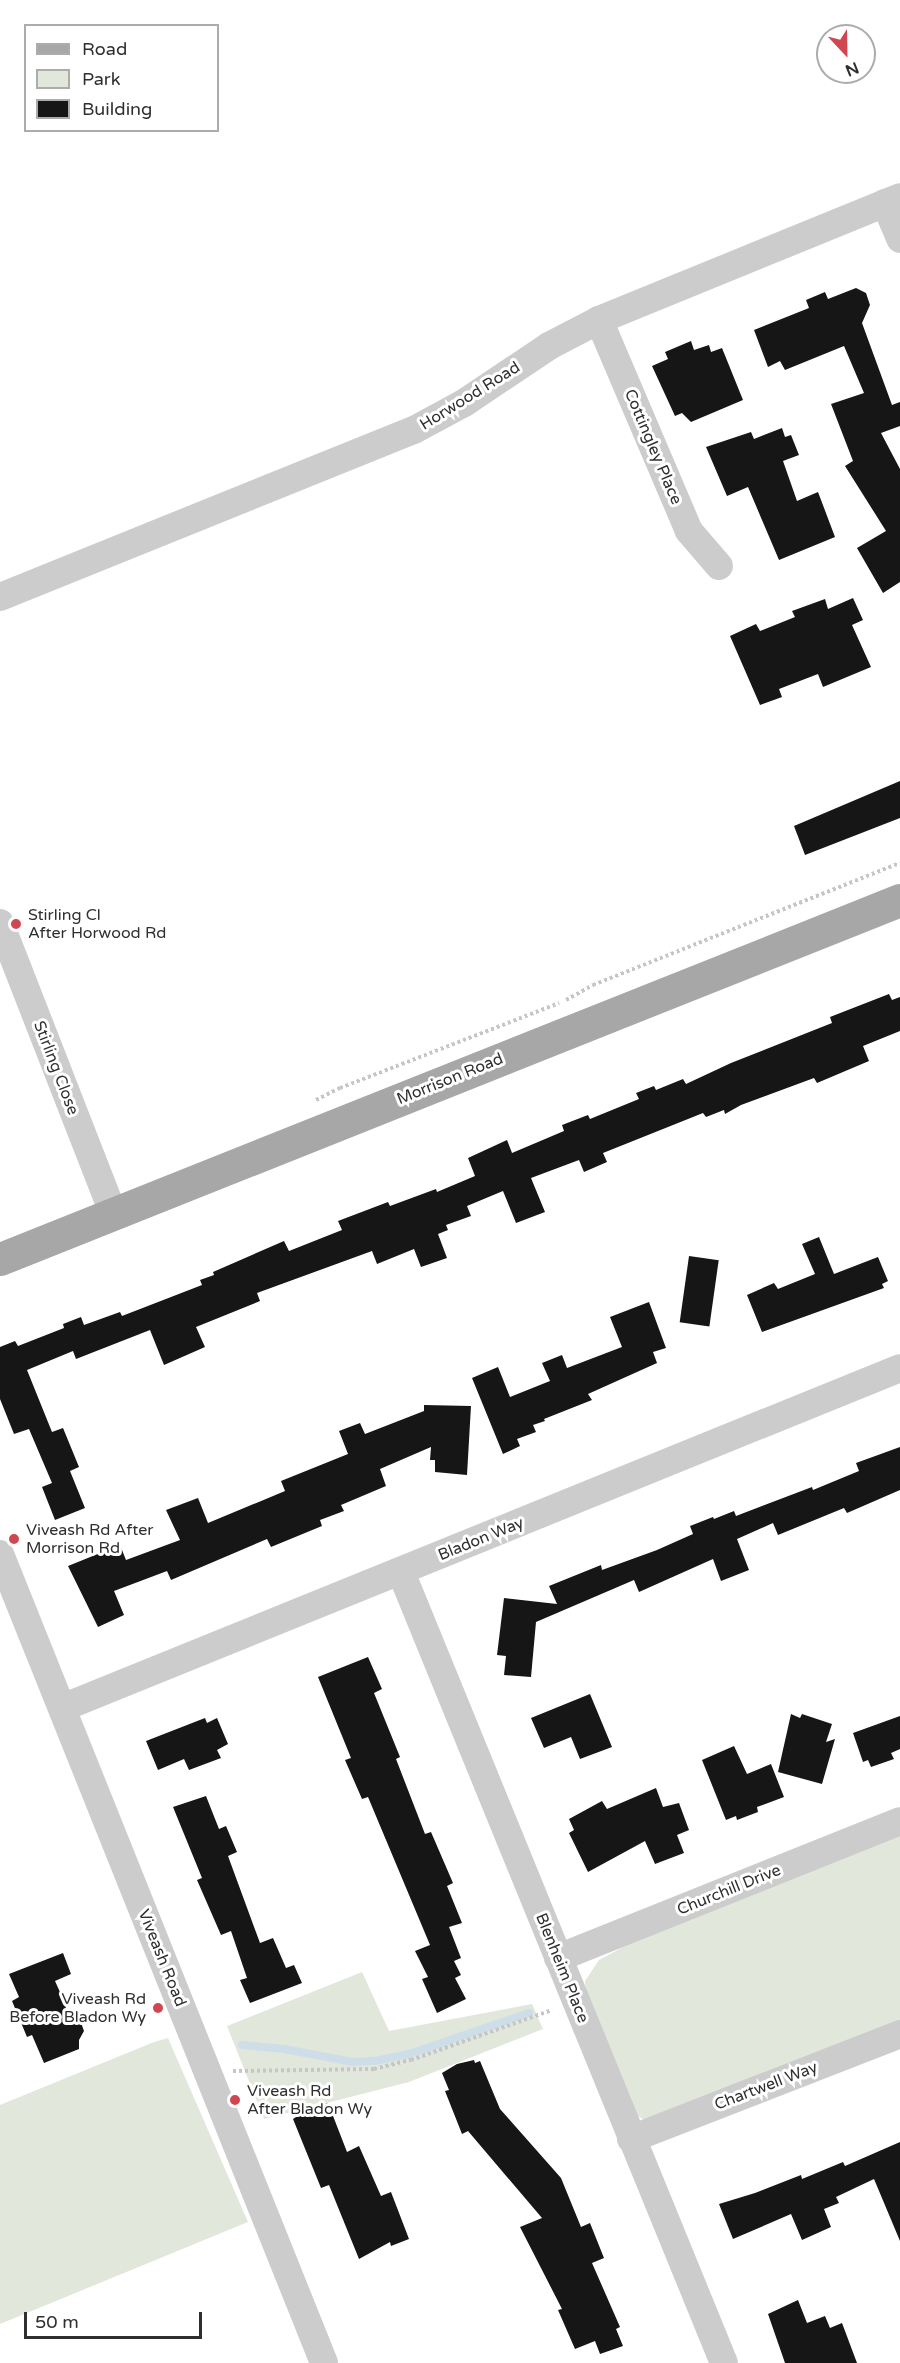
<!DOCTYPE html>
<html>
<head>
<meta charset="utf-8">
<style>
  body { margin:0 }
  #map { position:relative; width:900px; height:2363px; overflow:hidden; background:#fff; font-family:"Varela Round",sans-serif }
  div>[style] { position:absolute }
  .green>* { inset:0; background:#e2e7dc }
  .stream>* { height:8px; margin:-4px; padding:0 4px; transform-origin:4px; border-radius:4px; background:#cddee8 }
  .building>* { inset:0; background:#161616; transform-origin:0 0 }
  .path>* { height:4px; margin-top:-2px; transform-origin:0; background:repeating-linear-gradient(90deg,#c6c6c6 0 3px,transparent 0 6px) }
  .street>* { height:28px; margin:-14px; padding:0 14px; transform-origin:14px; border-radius:14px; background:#ccc }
  .primary>* { height:33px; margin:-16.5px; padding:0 16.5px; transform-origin:16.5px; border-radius:16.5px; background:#a7a7a7 }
  .dots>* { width:16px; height:16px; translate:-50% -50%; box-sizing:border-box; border:3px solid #fff; border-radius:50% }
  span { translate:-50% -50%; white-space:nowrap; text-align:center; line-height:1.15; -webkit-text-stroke:6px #fff; paint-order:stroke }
  .street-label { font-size:16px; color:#2f2f2f }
  .poi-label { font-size:16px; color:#2f2f2f }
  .left { translate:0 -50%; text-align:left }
  .right { translate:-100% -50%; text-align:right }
  .legend { position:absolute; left:24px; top:24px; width:195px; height:108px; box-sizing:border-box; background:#fff; border:2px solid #acacac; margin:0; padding:8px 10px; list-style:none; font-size:18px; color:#2f2f2f }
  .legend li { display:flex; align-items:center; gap:12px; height:30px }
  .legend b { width:30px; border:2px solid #acacac }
  .north { position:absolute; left:816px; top:24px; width:60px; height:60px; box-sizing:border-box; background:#fff; border:2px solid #acacac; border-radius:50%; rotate:158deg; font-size:16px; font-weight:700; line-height:24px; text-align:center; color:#2f2f2f }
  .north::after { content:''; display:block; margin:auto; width:21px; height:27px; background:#d04752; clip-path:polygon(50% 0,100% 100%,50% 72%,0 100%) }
  .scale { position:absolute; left:24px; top:2312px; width:178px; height:27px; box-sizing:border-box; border:3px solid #2f2f2f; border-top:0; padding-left:8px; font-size:18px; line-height:21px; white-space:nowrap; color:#2f2f2f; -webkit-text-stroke:4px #fff; paint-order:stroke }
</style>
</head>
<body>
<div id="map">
  <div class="green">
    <i style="clip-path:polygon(900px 1835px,900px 2036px,649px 2123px,636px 2115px,586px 1995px,585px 1981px,599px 1960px,627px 1945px)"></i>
    <i style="clip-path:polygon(362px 1972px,389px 2031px,532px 2004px,543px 2029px,409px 2082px,264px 2119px,227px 2026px)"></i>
    <i style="clip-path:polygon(168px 2038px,248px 2222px,0 2324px,0 2105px,154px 2042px)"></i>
  </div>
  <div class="stream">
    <i style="left:242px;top:2045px;width:42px;rotate:5.4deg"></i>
    <i style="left:284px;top:2049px;width:70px;rotate:10.7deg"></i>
    <i style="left:353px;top:2062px;width:22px;rotate:-3deg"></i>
    <i style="left:375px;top:2061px;width:38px;rotate:-12deg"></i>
    <i style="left:412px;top:2053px;width:124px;rotate:-18.9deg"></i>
  </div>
  <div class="building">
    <i style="clip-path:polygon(856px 288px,866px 293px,870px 305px,862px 323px,892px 405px,900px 402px,900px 426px,881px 433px,900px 469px,900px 582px,883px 593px,857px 548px,886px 531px,845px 466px,853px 461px,831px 404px,864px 393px,844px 346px,785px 370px,780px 361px,768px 367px,754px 330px,809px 308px,806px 300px,825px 292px,828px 299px)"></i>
    <i style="clip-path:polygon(691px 341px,694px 350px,709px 345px,711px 352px,722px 348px,743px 400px,691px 422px,682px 413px,675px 416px,652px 366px,668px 359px,665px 352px)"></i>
    <i style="clip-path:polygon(782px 428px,785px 437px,791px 435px,799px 455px,783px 461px,797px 501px,818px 492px,835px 537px,779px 560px,748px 487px,727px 496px,706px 447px,751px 432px,754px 439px)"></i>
    <i style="clip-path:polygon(853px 598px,863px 620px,852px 625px,871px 667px,823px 687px,818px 674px,779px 689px,782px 697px,760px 705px,730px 636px,756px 624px,760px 631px,795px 617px,792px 611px,825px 599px,828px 609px)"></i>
    <i style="clip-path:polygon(900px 781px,900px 818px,805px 855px,794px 826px)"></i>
    <i style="clip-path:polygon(889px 994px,892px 1000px,900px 997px,900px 1031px,863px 1046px,869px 1061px,817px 1083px,814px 1078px,741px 1105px,725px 1114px,724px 1110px,706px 1117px,703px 1113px,603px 1153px,607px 1162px,584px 1172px,579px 1160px,531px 1178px,545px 1212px,516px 1223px,503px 1191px,467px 1206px,471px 1216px,446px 1225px,448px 1230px,438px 1234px,447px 1258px,421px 1267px,414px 1249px,377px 1264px,372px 1251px,257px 1293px,260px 1301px,196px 1327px,205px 1347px,164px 1365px,150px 1330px,76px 1359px,73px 1351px,27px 1370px,52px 1432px,63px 1428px,79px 1467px,70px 1471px,85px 1508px,55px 1520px,42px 1487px,52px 1483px,29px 1429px,14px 1434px,0 1399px,0 1347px,15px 1341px,18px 1346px,64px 1328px,63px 1324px,81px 1317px,84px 1325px,120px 1312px,122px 1316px,202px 1285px,200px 1280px,214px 1275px,213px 1272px,284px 1241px,289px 1251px,342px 1230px,338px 1221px,388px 1202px,390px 1206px,436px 1189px,437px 1192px,475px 1176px,468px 1158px,507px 1140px,512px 1153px,564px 1131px,562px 1125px,588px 1115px,590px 1119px,639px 1099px,636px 1093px,654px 1086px,656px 1090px,683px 1079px,686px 1084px,731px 1063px,832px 1023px,830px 1017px)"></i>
    <i style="clip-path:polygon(819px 1237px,834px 1274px,878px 1257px,888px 1281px,882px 1284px,884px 1288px,762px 1332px,747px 1295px,774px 1283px,778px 1289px,815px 1274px,802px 1244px)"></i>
    <i style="left:689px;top:1256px;width:30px;height:67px;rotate:8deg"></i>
    <i style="clip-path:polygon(649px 1302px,666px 1348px,653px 1352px,657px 1363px,588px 1394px,592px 1400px,544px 1419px,545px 1421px,533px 1425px,536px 1432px,517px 1439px,520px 1446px,503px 1454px,472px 1378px,498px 1367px,510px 1397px,550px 1381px,542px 1363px,562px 1355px,567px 1368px,622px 1347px,610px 1317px)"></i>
    <i style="clip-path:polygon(424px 1405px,471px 1406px,467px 1475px,435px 1472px,435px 1460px,430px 1460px,431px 1447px,380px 1469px,386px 1486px,341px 1505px,344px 1511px,320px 1520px,322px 1526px,271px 1547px,267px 1539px,171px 1580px,167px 1571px,114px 1591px,124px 1615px,98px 1627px,68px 1566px,120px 1545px,126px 1560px,180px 1540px,166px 1510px,198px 1498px,208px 1523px,285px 1491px,281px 1481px,348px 1454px,339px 1431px,360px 1423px,365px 1434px,424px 1411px)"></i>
    <i style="clip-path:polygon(900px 1447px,900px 1490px,847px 1513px,844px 1508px,778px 1535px,773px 1523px,737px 1539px,749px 1570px,721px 1581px,713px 1559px,639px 1592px,634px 1580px,536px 1622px,531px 1677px,504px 1675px,506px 1656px,497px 1655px,504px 1598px,557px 1604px,549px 1586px,601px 1565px,602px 1570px,657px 1550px,693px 1534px,690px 1526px,713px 1517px,714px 1519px,734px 1511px,736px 1516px,812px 1487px,813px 1490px,859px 1471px,856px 1463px)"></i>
    <i style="clip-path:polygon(368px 1657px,382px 1689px,374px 1693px,400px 1757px,396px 1759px,425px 1834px,431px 1832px,453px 1883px,447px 1886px,462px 1923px,449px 1927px,461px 1958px,454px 1961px,461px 1975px,455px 1978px,466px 1999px,437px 2013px,422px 1979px,428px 1977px,415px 1951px,430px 1945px,368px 1797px,362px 1799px,345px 1760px,351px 1758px,318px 1677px)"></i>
    <i style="clip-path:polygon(590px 1694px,612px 1747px,580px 1759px,571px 1737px,544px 1748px,531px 1718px)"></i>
    <i style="clip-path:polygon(791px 1714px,800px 1718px,802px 1714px,832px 1724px,826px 1742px,835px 1739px,822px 1784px,778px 1772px)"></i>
    <i style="clip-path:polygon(900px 1716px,900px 1749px,891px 1753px,894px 1759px,871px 1767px,868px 1760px,863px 1762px,853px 1733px)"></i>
    <i style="clip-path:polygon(205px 1718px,207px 1723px,217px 1718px,228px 1744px,217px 1750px,221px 1758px,189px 1770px,184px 1759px,158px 1770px,146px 1741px)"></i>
    <i style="clip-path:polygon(734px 1746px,747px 1774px,771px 1764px,784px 1797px,757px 1807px,758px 1812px,737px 1820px,736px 1816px,726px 1820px,702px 1760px)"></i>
    <i style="clip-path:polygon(656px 1788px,663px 1807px,679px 1803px,689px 1830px,677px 1835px,684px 1853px,655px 1864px,645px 1841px,588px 1872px,569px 1833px,574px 1830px,569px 1819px,602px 1801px,607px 1809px)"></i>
    <i style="clip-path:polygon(206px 1796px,219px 1829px,226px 1826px,237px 1852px,228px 1856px,260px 1943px,273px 1938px,286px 1968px,294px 1965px,302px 1983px,250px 2003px,240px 1980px,247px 1978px,231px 1931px,221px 1935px,197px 1880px,202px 1878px,173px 1807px)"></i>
    <i style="clip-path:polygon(63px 1953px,71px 1974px,55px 1981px,69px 2012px,79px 2017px,84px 2031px,79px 2040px,79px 2049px,44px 2063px,32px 2035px,27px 2037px,12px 2001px,19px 1997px,9px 1974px)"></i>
    <i style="clip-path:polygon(474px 2060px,475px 2063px,480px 2061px,500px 2109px,561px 2178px,581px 2227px,590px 2223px,604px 2258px,592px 2263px,620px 2327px,616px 2329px,623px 2346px,600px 2354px,595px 2341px,575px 2349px,558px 2310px,562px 2309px,520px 2227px,542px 2218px,468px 2131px,462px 2134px,445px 2091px,449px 2090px,442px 2073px,457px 2064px)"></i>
    <i style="clip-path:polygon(328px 2103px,347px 2152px,359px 2146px,381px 2196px,391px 2192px,409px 2239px,391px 2246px,390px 2242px,359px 2259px,329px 2185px,321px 2188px,293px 2119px,310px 2108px)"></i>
    <i style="clip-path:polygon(900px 2142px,900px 2241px,874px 2179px,836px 2197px,839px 2203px,824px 2209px,831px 2227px,802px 2240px,791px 2214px,733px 2239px,719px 2204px,755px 2193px,801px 2175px,802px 2179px,843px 2162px,845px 2166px)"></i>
    <i style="clip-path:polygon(798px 2300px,807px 2323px,825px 2316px,830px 2328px,842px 2323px,857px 2363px,785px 2363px,768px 2314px)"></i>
  </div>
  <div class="path">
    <i style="left:566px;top:1000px;width:31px;rotate:-29deg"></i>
    <i style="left:593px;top:985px;width:330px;rotate:-21.7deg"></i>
    <i style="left:316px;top:1100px;width:27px;rotate:-27deg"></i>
    <i style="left:340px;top:1088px;width:235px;rotate:-21.2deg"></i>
    <i style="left:233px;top:2071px;width:141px;rotate:-0.8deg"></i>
    <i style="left:374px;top:2069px;width:38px;rotate:-14deg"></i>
    <i style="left:411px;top:2060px;width:150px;rotate:-19.5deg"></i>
  </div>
  <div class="street">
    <i style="left:885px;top:203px;width:39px;rotate:67deg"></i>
    <i style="left:599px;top:320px;width:229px;rotate:66.9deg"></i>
    <i style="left:689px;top:531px;width:46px;rotate:49.4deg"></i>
    <i style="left:0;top:597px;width:446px;rotate:-22deg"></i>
    <i style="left:414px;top:430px;width:57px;rotate:-28.4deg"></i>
    <i style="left:464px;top:403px;width:102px;rotate:-33.8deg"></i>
    <i style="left:549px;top:346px;width:56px;rotate:-27.5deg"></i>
    <i style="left:599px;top:320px;width:325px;rotate:-22.2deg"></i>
    <i style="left:0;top:923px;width:311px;rotate:68.7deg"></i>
    <i style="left:0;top:1554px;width:871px;rotate:68.17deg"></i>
    <i style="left:401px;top:1572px;width:854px;rotate:67.79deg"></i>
    <i style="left:62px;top:1708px;width:904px;rotate:-22.08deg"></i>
    <i style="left:558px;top:1958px;width:368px;rotate:-21.8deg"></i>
    <i style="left:631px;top:2139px;width:289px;rotate:-21.3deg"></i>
  </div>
  <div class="primary">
    <i style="left:0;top:1259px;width:969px;rotate:-21.75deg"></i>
  </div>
  <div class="dots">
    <i style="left:16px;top:924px;background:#d04752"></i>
    <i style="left:14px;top:1539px;background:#d04752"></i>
    <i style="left:158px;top:2008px;background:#d04752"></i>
    <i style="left:235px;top:2100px;background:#d04752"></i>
  </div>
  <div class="street-label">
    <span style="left:470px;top:396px;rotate:-32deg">Horwood Road</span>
    <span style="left:653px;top:447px;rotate:67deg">Cottingley Place</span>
    <span style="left:56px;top:1068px;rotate:69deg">Stirling Close</span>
    <span style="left:450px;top:1079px;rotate:-22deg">Morrison Road</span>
    <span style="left:481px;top:1539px;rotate:-22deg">Bladon Way</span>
    <span style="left:729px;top:1890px;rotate:-22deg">Churchill Drive</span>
    <span style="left:162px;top:1958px;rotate:68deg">Viveash Road</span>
    <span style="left:562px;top:1968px;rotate:68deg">Blenheim Place</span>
    <span style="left:766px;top:2086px;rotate:-21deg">Chartwell Way</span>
  </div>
  <div class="poi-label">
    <span class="left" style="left:28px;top:924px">Stirling Cl<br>After Horwood Rd</span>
    <span class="left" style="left:26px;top:1539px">Viveash Rd After<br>Morrison Rd</span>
    <span class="right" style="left:146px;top:2008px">Viveash Rd<br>Before Bladon Wy</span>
    <span class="left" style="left:247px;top:2100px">Viveash Rd<br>After Bladon Wy</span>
  </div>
  <ul class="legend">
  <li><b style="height:8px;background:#a7a7a7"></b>Road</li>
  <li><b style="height:16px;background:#e2e7dc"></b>Park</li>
  <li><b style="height:16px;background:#161616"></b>Building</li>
  </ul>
  <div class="north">N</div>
  <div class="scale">50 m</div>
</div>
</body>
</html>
